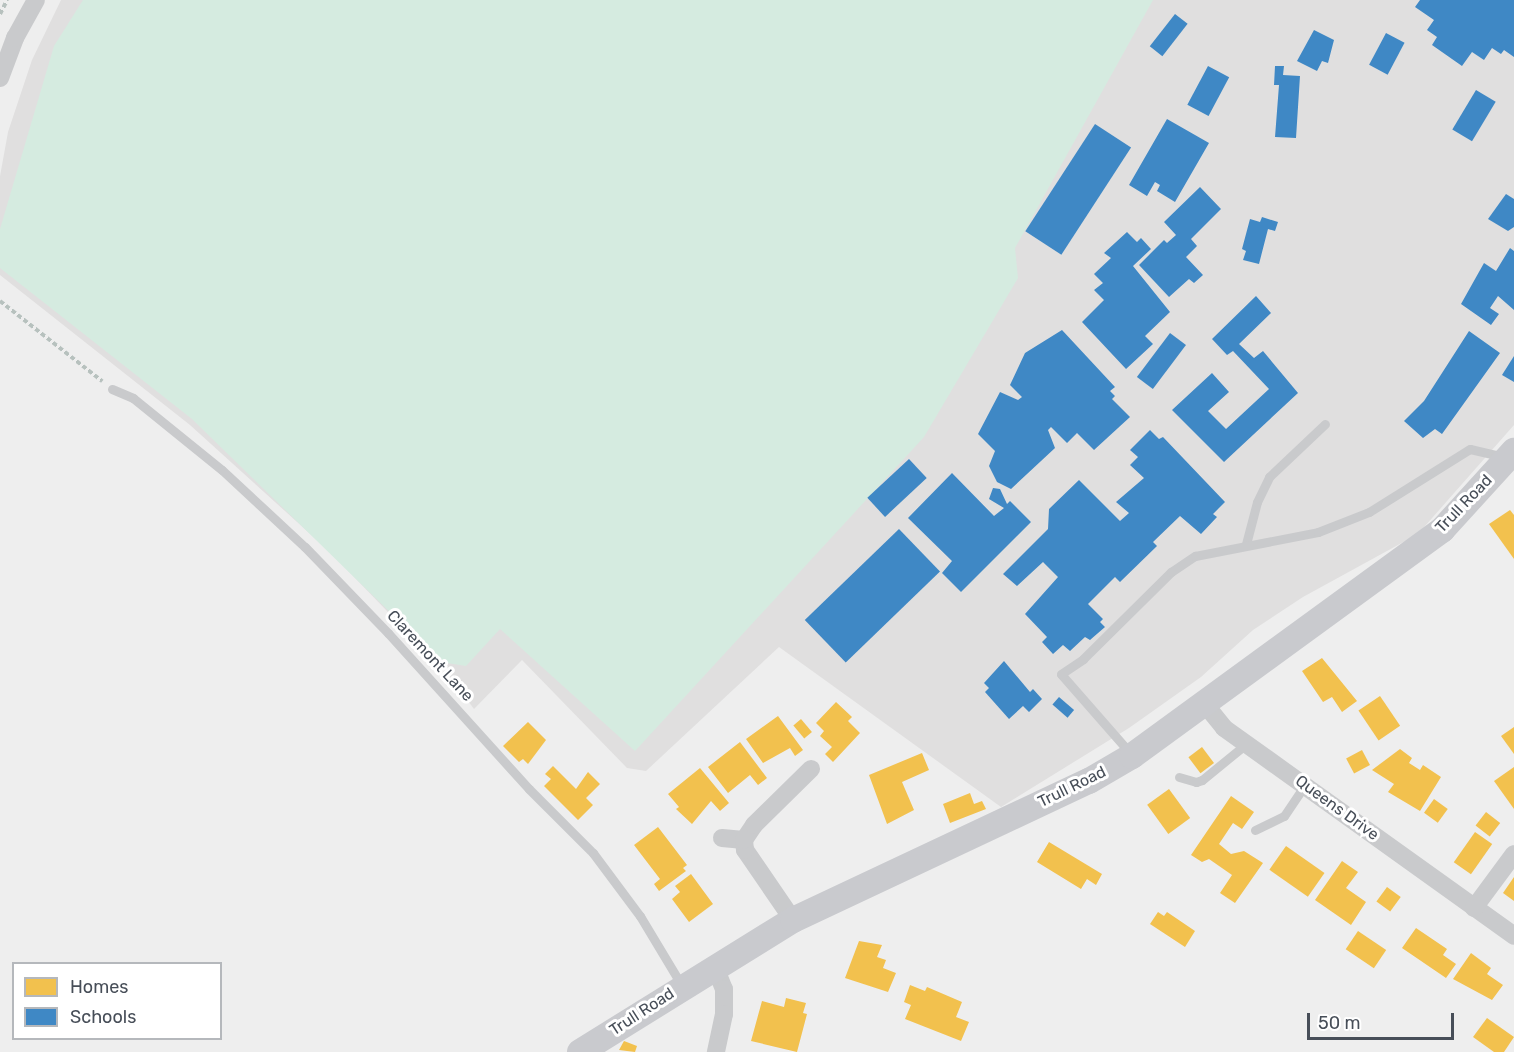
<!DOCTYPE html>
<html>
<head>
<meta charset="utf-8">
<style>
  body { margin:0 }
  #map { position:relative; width:1514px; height:1052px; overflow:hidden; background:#eee; font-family:Rubik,sans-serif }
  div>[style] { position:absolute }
  .education>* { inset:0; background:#e0dfdf }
  .green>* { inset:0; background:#d5ebe0 }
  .homes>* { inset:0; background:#f2c14e; transform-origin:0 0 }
  .schools>* { inset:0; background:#3f88c5; transform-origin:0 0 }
  .path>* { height:4px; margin-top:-2px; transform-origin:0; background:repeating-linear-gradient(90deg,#b7c1be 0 4.5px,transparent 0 7.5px) }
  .lane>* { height:9px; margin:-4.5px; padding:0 4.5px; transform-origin:4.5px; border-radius:4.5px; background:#c9cacc }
  .street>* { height:18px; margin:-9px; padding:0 9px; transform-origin:9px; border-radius:9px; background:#c9cacc }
  .secondary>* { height:26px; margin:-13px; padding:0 13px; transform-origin:13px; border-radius:13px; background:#c9cace }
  span { translate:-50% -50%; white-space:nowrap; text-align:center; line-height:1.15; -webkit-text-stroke:6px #fff; paint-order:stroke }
  .street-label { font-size:16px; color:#474e58 }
  .legend { position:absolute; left:12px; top:962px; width:210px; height:78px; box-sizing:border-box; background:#fff; border:2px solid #b5b8bc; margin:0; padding:8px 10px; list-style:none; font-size:18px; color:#474e58 }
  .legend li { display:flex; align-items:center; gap:12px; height:30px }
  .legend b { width:30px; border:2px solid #b5b8bc }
  .scale { position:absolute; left:1307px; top:1013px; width:147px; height:27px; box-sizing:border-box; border:3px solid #474e58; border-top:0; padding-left:8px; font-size:18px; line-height:21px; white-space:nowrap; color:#474e58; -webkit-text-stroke:4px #fff; paint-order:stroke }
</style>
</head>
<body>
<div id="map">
  <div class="education">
    <i style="clip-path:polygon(61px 0,1514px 0,1514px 425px,1418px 534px,1303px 597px,1253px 630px,1201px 677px,1129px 728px,1001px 807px,779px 647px,646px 771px,627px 768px,522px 660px,474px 709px,447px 673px,328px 550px,190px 425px,0 275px,0 176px,8px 132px,32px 60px)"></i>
  </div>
  <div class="green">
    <i style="clip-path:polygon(83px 0,1153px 0,1015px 248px,1018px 278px,924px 437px,635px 751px,500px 629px,466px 666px,441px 662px,192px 419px,0 268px,0 229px,54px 46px)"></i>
  </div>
  <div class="homes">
    <i style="clip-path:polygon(1510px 510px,1514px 515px,1514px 559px,1489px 524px)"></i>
    <i style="clip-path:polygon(1322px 658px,1357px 701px,1342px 712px,1332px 697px,1323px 702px,1302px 671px)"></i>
    <i style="left:1380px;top:696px;width:36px;height:26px;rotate:56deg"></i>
    <i style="clip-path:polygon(836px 702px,852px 717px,848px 721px,860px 733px,833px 762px,825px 754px,832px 747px,820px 736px,824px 731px,816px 723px)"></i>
    <i style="clip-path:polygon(778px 716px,803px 750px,795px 756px,790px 748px,763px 763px,746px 739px)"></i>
    <i style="left:801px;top:719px;width:17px;height:10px;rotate:50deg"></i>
    <i style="clip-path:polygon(528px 722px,546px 740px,528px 764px,523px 759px,519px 762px,503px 746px)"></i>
    <i style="clip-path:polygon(1514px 727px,1514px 754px,1501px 736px)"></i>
    <i style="clip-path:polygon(740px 742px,767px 778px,758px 785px,750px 775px,728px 793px,708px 767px)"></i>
    <i style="left:1202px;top:747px;width:20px;height:17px;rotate:53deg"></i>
    <i style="clip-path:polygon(1400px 749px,1412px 758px,1409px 763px,1420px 770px,1423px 765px,1441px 777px,1420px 811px,1388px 792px,1394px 784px,1372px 770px)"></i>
    <i style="left:1362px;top:750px;width:17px;height:18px;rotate:62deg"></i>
    <i style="clip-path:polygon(922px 753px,929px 770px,902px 782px,914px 810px,887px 824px,869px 775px)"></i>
    <i style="clip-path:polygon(553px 766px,576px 789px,588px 772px,600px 784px,586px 798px,593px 805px,578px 820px,544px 786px,551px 779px,545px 774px)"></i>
    <i style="clip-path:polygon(1514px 767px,1514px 809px,1494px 781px)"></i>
    <i style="clip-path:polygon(700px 768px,729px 803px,720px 811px,711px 801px,692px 824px,676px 809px,679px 807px,668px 794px)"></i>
    <i style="left:1169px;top:789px;width:36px;height:27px;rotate:54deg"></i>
    <i style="clip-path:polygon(970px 793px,974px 804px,982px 801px,986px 809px,950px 823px,943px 804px)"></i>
    <i style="clip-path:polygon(1231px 796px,1254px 812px,1242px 829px,1233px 823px,1219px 844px,1231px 854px,1244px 851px,1263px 863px,1235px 903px,1220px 893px,1232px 875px,1209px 859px,1202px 862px,1191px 855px)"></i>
    <i style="left:1434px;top:799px;width:17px;height:17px;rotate:36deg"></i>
    <i style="left:1486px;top:812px;width:18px;height:17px;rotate:38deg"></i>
    <i style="clip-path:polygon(658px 827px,687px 865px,683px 868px,686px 871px,659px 891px,654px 884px,660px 879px,634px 845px)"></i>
    <i style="left:1475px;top:832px;width:21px;height:37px;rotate:35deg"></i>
    <i style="clip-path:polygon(1049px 842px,1102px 874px,1096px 885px,1087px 879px,1081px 889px,1037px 862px)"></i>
    <i style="left:1286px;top:846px;width:47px;height:29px;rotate:35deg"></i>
    <i style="clip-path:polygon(1342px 861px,1358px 872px,1346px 888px,1366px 902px,1351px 925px,1315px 900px)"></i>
    <i style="clip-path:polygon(691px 874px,713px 904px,689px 922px,672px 899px,680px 892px,675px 886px)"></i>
    <i style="clip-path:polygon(1514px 877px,1514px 901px,1503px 893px)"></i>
    <i style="left:1387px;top:887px;width:17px;height:18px;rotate:36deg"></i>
    <i style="clip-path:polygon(1158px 912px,1164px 916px,1167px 912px,1195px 931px,1185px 947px,1150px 924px)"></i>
    <i style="clip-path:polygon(1416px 928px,1447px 949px,1443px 955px,1456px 964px,1446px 978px,1402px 948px)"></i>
    <i style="left:1358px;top:931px;width:34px;height:22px;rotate:34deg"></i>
    <i style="clip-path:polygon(859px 941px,882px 945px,877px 957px,886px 960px,883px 968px,896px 973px,888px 992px,845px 978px)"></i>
    <i style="clip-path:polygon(1471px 953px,1491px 968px,1487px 974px,1503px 985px,1492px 1000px,1453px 979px)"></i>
    <i style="clip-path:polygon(910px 985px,925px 991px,927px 987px,962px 1002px,956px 1017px,969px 1022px,961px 1041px,905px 1019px,911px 1005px,904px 1002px)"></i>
    <i style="clip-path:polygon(786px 998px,806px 1003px,803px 1013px,807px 1014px,797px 1052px,751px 1041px,762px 1001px,784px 1007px)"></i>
    <i style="clip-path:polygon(1487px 1018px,1514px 1037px,1504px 1052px,1494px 1052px,1473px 1037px)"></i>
    <i style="clip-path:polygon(624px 1041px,637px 1046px,635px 1052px,619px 1050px)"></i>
  </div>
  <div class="schools">
    <i style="clip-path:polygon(1420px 0,1514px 0,1514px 57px,1504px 50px,1501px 54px,1492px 48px,1484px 60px,1472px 52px,1462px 66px,1432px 45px,1437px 37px,1427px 30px,1434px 20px,1415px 7px)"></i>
    <i style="left:1175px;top:14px;width:16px;height:41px;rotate:38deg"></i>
    <i style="clip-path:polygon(1314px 30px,1334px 40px,1328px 63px,1322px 61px,1317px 71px,1297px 61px)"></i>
    <i style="left:1386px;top:33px;width:21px;height:36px;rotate:28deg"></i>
    <i style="left:1208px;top:66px;width:24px;height:44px;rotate:28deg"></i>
    <i style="clip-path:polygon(1275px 66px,1284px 66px,1283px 75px,1300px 76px,1296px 138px,1275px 137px,1279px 85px,1274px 85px)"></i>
    <i style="left:1476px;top:90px;width:23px;height:46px;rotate:31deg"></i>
    <i style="clip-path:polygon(1167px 119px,1209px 143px,1175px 202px,1157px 191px,1160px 185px,1155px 182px,1147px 196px,1129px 185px)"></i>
    <i style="left:1095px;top:124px;width:43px;height:128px;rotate:33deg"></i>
    <i style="clip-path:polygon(1200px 187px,1221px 209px,1191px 239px,1197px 246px,1186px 257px,1203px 275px,1194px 283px,1189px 279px,1169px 297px,1139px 265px,1164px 240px,1167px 243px,1176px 235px,1164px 222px)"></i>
    <i style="clip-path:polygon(1506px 194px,1514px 199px,1514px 227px,1508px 231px,1488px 219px)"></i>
    <i style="clip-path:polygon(1262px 217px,1278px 222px,1275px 231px,1268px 229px,1259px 264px,1243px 260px,1246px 251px,1242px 249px,1250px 219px,1260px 222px)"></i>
    <i style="clip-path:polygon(1127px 232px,1137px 242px,1141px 238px,1151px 249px,1133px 266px,1170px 312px,1145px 336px,1153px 344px,1126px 369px,1082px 322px,1104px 300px,1094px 290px,1103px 283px,1094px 274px,1111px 258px,1104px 253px)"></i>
    <i style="clip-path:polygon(1510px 248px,1514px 251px,1514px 310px,1498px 296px,1490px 308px,1499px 314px,1491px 325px,1461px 304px,1484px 263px,1496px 271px)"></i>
    <i style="clip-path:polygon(1256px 296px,1271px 313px,1239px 344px,1254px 358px,1263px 351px,1298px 393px,1224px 462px,1172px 410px,1212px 373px,1229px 392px,1208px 411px,1226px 429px,1269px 389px,1233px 351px,1227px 355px,1212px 339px)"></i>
    <i style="clip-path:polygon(1062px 330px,1115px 387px,1110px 391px,1115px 396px,1112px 399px,1130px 417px,1094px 450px,1077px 433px,1067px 443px,1051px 427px,1048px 430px,1055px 448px,1011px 489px,997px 482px,989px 466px,995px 451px,978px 434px,1000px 392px,1018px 400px,1022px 397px,1010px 385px,1025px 353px)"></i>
    <i style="clip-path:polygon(1469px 331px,1500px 353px,1442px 434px,1435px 429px,1423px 438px,1404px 421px,1424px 401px)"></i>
    <i style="left:1170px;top:333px;width:20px;height:55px;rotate:37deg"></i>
    <i style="clip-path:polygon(1514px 356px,1514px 382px,1502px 375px)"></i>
    <i style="clip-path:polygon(1150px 430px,1159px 439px,1163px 437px,1225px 502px,1213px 514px,1217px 517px,1201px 534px,1180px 516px,1153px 542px,1157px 546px,1120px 582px,1115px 577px,1088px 604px,1103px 619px,1100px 622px,1105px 627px,1090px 640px,1085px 637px,1070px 651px,1063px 645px,1053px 654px,1042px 642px,1047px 637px,1025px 614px,1058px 577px,1043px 562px,1017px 586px,1003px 574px,1048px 529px,1049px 509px,1079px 480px,1120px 521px,1129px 513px,1116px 502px,1144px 478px,1130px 465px,1138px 457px,1130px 450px)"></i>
    <i style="left:909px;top:459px;width:26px;height:57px;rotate:47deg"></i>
    <i style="clip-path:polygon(952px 473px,994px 516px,1004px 508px,989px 499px,993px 488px,1000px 489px,1007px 504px,1010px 501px,1031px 522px,961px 592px,942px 573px,952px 561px,908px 518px)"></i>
    <i style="left:899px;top:529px;width:59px;height:131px;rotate:46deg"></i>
    <i style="clip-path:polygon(1004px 661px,1030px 692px,1033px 689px,1042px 699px,1029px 712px,1023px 706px,1009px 719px,985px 692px,989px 688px,984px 683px)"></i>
    <i style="left:1059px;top:697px;width:20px;height:10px;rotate:41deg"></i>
  </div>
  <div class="path">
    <i style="left:0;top:14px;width:16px;rotate:-63deg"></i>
    <i style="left:0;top:301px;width:130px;rotate:38.1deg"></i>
  </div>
  <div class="lane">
    <i style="left:112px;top:389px;width:23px;rotate:23deg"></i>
    <i style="left:133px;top:398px;width:114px;rotate:39deg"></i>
    <i style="left:222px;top:470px;width:113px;rotate:42.9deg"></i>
    <i style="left:305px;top:547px;width:120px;rotate:46deg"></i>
    <i style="left:388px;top:633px;width:210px;rotate:47.9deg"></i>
    <i style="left:529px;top:789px;width:91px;rotate:45deg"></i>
    <i style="left:593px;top:853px;width:79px;rotate:53.3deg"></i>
    <i style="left:640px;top:916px;width:82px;rotate:59deg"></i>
    <i style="left:1246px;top:544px;width:43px;rotate:-75.3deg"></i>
    <i style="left:1257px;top:502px;width:28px;rotate:-64deg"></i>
    <i style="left:1269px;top:477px;width:77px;rotate:-43.4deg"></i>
    <i style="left:1131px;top:754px;width:106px;rotate:-131.2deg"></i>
    <i style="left:1061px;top:674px;width:27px;rotate:-34deg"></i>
    <i style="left:1083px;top:659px;width:124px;rotate:-44.7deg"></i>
    <i style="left:1171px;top:572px;width:29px;rotate:-34deg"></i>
    <i style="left:1195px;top:556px;width:125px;rotate:-11deg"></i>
    <i style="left:1318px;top:532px;width:55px;rotate:-21.4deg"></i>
    <i style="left:1369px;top:512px;width:119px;rotate:-32deg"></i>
    <i style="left:1470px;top:449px;width:37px;rotate:13deg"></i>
    <i style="left:1179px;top:777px;width:18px;rotate:16deg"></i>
    <i style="left:1196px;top:782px;width:6px;rotate:-18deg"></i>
    <i style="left:1202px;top:780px;width:57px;rotate:-39.3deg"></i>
    <i style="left:1255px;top:830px;width:32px;rotate:-26deg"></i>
    <i style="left:1284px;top:816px;width:37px;rotate:-56deg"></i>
  </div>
  <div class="street">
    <i style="left:0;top:78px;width:43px;rotate:-69.4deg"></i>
    <i style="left:15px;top:38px;width:43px;rotate:-61.1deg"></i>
    <i style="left:1204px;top:703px;width:32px;rotate:51deg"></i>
    <i style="left:1224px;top:728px;width:357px;rotate:35.6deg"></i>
    <i style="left:722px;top:838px;width:22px;rotate:5deg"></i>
    <i style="left:1474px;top:908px;width:67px;rotate:-53.5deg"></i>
    <i style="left:793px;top:920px;width:85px;rotate:-124.4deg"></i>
    <i style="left:745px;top:850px;width:10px;rotate:-96deg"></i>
    <i style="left:744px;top:840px;width:18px;rotate:-56deg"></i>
    <i style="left:754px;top:825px;width:80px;rotate:-44.5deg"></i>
    <i style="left:715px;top:967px;width:24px;rotate:68deg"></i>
    <i style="left:724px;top:989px;width:25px;rotate:90deg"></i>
    <i style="left:724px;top:1014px;width:39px;rotate:102deg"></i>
  </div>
  <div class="secondary">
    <i style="left:580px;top:1052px;width:251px;rotate:-31.8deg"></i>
    <i style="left:793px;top:920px;width:327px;rotate:-25.2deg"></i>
    <i style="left:1089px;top:781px;width:50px;rotate:-30.2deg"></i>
    <i style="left:1132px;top:756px;width:384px;rotate:-36.1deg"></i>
    <i style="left:1442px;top:530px;width:107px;rotate:-47.7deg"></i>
  </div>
  <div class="street-label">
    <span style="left:1464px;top:504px;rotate:-46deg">Trull Road</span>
    <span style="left:430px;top:656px;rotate:47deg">Claremont Lane</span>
    <span style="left:1072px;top:787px;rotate:-26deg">Trull Road</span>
    <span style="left:1337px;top:808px;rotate:36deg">Queens Drive</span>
    <span style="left:642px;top:1012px;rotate:-33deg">Trull Road</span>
  </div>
  <ul class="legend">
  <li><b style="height:16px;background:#f2c14e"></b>Homes</li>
  <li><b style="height:16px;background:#3f88c5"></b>Schools</li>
  </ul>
  <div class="scale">50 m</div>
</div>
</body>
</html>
